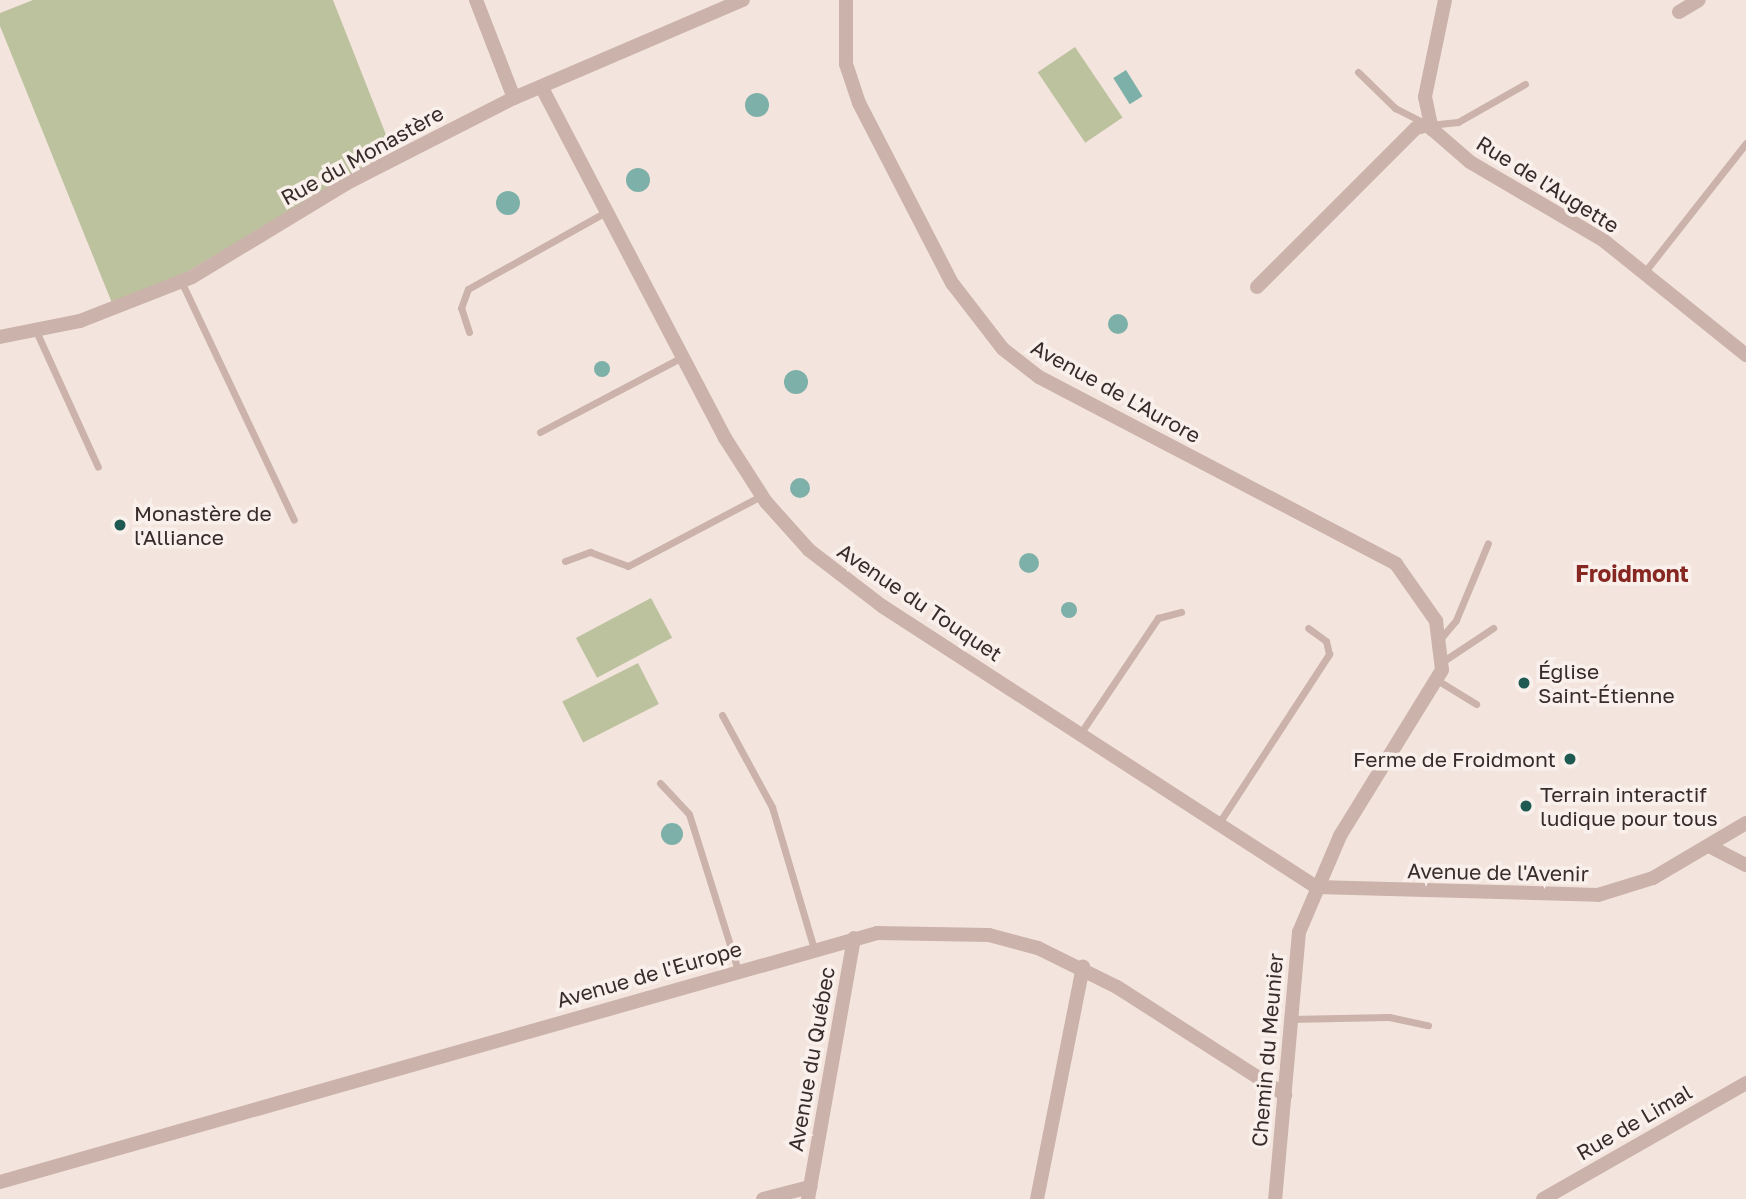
<!DOCTYPE html>
<html>
<head>
<meta charset="utf-8">
<style>
  body { margin:0 }
  #map { position:relative; width:1746px; height:1199px; overflow:hidden; background:#f3e5de; font-family:"Golos Text",sans-serif }
  div>[style] { position:absolute }
  .green>* { inset:0; background:#bdc29e; transform-origin:0 0 }
  .water>* { inset:0; background:#7db0a8; transform-origin:0 0 }
  .round { border-radius:50% }
  .lane>* { height:7px; margin:-3.5px; padding:0 3.5px; transform-origin:3.5px; border-radius:3.5px; background:#cbb2aa }
  .street>* { height:14px; margin:-7px; padding:0 7px; transform-origin:7px; border-radius:7px; background:#cbb2aa }
  .dots>* { width:19px; height:19px; translate:-50% -50%; box-sizing:border-box; border:4px solid #faf0eb; border-radius:50% }
  span { translate:-50% -50%; white-space:nowrap; text-align:center; line-height:1.15; -webkit-text-stroke:7px #faf0eb; paint-order:stroke }
  .street-label { font-size:21px; color:#382b29 }
  .poi-label { font-size:21px; color:#382b29 }
  .left { translate:0 -50%; text-align:left }
  .right { translate:-100% -50%; text-align:right }
  .neighbourhood-label { font-size:23px; color:#872722; font-weight:700 }
</style>
</head>
<body>
<div id="map">
  <div class="green">
    <i style="clip-path:polygon(33px 0,333px 0,392px 150px,182px 275px,112px 303px,0 26px,0 13px)"></i>
    <i style="left:1075px;top:47px;width:85px;height:45px;rotate:56deg"></i>
    <i style="left:651px;top:598px;width:45px;height:85px;rotate:62deg"></i>
    <i style="left:638px;top:663px;width:46px;height:85px;rotate:63deg"></i>
  </div>
  <div class="water">
    <i style="left:1126px;top:70px;width:31px;height:15px;rotate:58deg"></i>
    <i class="round" style="left:745px;top:93px;width:24px;height:24px"></i>
    <i class="round" style="left:626px;top:168px;width:24px;height:24px"></i>
    <i class="round" style="left:496px;top:191px;width:24px;height:24px"></i>
    <i class="round" style="left:1108px;top:314px;width:20px;height:20px"></i>
    <i class="round" style="left:594px;top:361px;width:16px;height:16px"></i>
    <i class="round" style="left:784px;top:370px;width:24px;height:24px"></i>
    <i class="round" style="left:790px;top:478px;width:20px;height:20px"></i>
    <i class="round" style="left:1019px;top:553px;width:20px;height:20px"></i>
    <i class="round" style="left:1061px;top:602px;width:16px;height:16px"></i>
    <i class="round" style="left:661px;top:823px;width:22px;height:22px"></i>
  </div>
  <div class="lane">
    <i style="left:1358px;top:72px;width:52px;rotate:44.2deg"></i>
    <i style="left:1395px;top:108px;width:38px;rotate:27deg"></i>
    <i style="left:1429px;top:125px;width:29px;rotate:-6deg"></i>
    <i style="left:1458px;top:122px;width:77px;rotate:-29.6deg"></i>
    <i style="left:1643px;top:274px;width:167px;rotate:-51.8deg"></i>
    <i style="left:181px;top:281px;width:264px;rotate:64.7deg"></i>
    <i style="left:36px;top:331px;width:149px;rotate:65.5deg"></i>
    <i style="left:469px;top:332px;width:25px;rotate:-108deg"></i>
    <i style="left:461px;top:308px;width:20px;rotate:-70deg"></i>
    <i style="left:468px;top:289px;width:158px;rotate:-29.2deg"></i>
    <i style="left:540px;top:432px;width:161px;rotate:-27.8deg"></i>
    <i style="left:565px;top:561px;width:27px;rotate:-20deg"></i>
    <i style="left:590px;top:552px;width:40px;rotate:20.2deg"></i>
    <i style="left:628px;top:566px;width:150px;rotate:-27.8deg"></i>
    <i style="left:1441px;top:638px;width:23px;rotate:-50deg"></i>
    <i style="left:1456px;top:620px;width:83px;rotate:-67.4deg"></i>
    <i style="left:1445px;top:660px;width:58px;rotate:-33.7deg"></i>
    <i style="left:1437px;top:680px;width:46px;rotate:31.6deg"></i>
    <i style="left:722px;top:715px;width:105px;rotate:61.5deg"></i>
    <i style="left:772px;top:807px;width:148px;rotate:73.5deg"></i>
    <i style="left:1080px;top:734px;width:140px;rotate:-56.1deg"></i>
    <i style="left:1158px;top:618px;width:24px;rotate:-15deg"></i>
    <i style="left:660px;top:783px;width:42px;rotate:46.9deg"></i>
    <i style="left:689px;top:814px;width:164px;rotate:72.6deg"></i>
    <i style="left:1219px;top:823px;width:202px;rotate:-56.9deg"></i>
    <i style="left:1329px;top:654px;width:13px;rotate:-103deg"></i>
    <i style="left:1326px;top:641px;width:22px;rotate:-144deg"></i>
    <i style="left:1290px;top:1019px;width:99px;rotate:-1.2deg"></i>
    <i style="left:1389px;top:1017px;width:40px;rotate:12deg"></i>
  </div>
  <div class="street">
    <i style="left:476px;top:0;width:105px;rotate:68.8deg"></i>
    <i style="left:846px;top:0;width:64px;rotate:90deg"></i>
    <i style="left:846px;top:64px;width:41px;rotate:71.6deg"></i>
    <i style="left:859px;top:103px;width:203px;rotate:62.7deg"></i>
    <i style="left:952px;top:283px;width:83px;rotate:52.3deg"></i>
    <i style="left:1003px;top:349px;width:46px;rotate:37.9deg"></i>
    <i style="left:1039px;top:377px;width:403px;rotate:27.6deg"></i>
    <i style="left:1396px;top:564px;width:70px;rotate:54.9deg"></i>
    <i style="left:1436px;top:621px;width:49px;rotate:83deg"></i>
    <i style="left:1442px;top:670px;width:195px;rotate:121.6deg"></i>
    <i style="left:1340px;top:836px;width:104px;rotate:113.1deg"></i>
    <i style="left:1299px;top:932px;width:268px;rotate:95.1deg"></i>
    <i style="left:1445px;top:0;width:99px;rotate:101.7deg"></i>
    <i style="left:1425px;top:97px;width:33px;rotate:78deg"></i>
    <i style="left:1432px;top:129px;width:50px;rotate:41deg"></i>
    <i style="left:1470px;top:162px;width:154px;rotate:30.4deg"></i>
    <i style="left:1603px;top:240px;width:184px;rotate:38.8deg"></i>
    <i style="left:1679px;top:12px;width:23px;rotate:-31deg"></i>
    <i style="left:542px;top:88px;width:395px;rotate:62.4deg"></i>
    <i style="left:725px;top:438px;width:76px;rotate:57.4deg"></i>
    <i style="left:766px;top:502px;width:64px;rotate:48.1deg"></i>
    <i style="left:809px;top:550px;width:92px;rotate:37.5deg"></i>
    <i style="left:882px;top:606px;width:517px;rotate:32.92deg"></i>
    <i style="left:1316px;top:887px;width:282px;rotate:1.6deg"></i>
    <i style="left:1598px;top:895px;width:58px;rotate:-17.2deg"></i>
    <i style="left:1653px;top:878px;width:108px;rotate:-30.6deg"></i>
    <i style="left:1257px;top:287px;width:225px;rotate:-45deg"></i>
    <i style="left:1416px;top:128px;width:13px;rotate:-13deg"></i>
    <i style="left:0;top:337px;width:82px;rotate:-11.3deg"></i>
    <i style="left:80px;top:321px;width:120px;rotate:-21.4deg"></i>
    <i style="left:192px;top:277px;width:181px;rotate:-31.2deg"></i>
    <i style="left:347px;top:183px;width:187px;rotate:-27deg"></i>
    <i style="left:514px;top:98px;width:249px;rotate:-23.2deg"></i>
    <i style="left:1709px;top:846px;width:42px;rotate:27.2deg"></i>
    <i style="left:0;top:1182px;width:912px;rotate:-15.85deg"></i>
    <i style="left:877px;top:933px;width:112px;rotate:1deg"></i>
    <i style="left:989px;top:935px;width:51px;rotate:14.9deg"></i>
    <i style="left:1038px;top:948px;width:88px;rotate:26.3deg"></i>
    <i style="left:1117px;top:987px;width:200px;rotate:32.7deg"></i>
    <i style="left:763px;top:1199px;width:49px;rotate:-14.3deg"></i>
    <i style="left:808px;top:1199px;width:265px;rotate:-80deg"></i>
    <i style="left:1037px;top:1199px;width:237px;rotate:-78.8deg"></i>
    <i style="left:1543px;top:1199px;width:234px;rotate:-29.7deg"></i>
  </div>
  <div class="dots">
    <i style="left:120px;top:525px;background:#1f5a52"></i>
    <i style="left:1524px;top:683px;background:#1f5a52"></i>
    <i style="left:1570px;top:759px;background:#1f5a52"></i>
    <i style="left:1526px;top:806px;background:#1f5a52"></i>
  </div>
  <div class="street-label">
    <span style="left:362px;top:155px;rotate:-29deg">Rue du Monastère</span>
    <span style="left:1548px;top:184px;rotate:32deg">Rue de l'Augette</span>
    <span style="left:1116px;top:391px;rotate:29deg">Avenue de L'Aurore</span>
    <span style="left:920px;top:602px;rotate:34deg">Avenue du Touquet</span>
    <span style="left:1498px;top:872px;rotate:1deg">Avenue de l'Avenir</span>
    <span style="left:649px;top:974px;rotate:-16deg">Avenue de l'Europe</span>
    <span style="left:1267px;top:1050px;rotate:-85deg">Chemin du Meunier</span>
    <span style="left:811px;top:1059px;rotate:-80deg">Avenue du Québec</span>
    <span style="left:1634px;top:1122px;rotate:-30deg">Rue de Limal</span>
  </div>
  <div class="poi-label">
    <span class="left" style="left:134px;top:525px">Monastère de<br>l'Alliance</span>
    <span class="left" style="left:1538px;top:683px">Église<br>Saint-Étienne</span>
    <span class="right" style="left:1556px;top:759px">Ferme de Froidmont</span>
    <span class="left" style="left:1540px;top:806px">Terrain interactif<br>ludique pour tous</span>
  </div>
  <div class="neighbourhood-label">
    <span style="left:1632px;top:573px">Froidmont</span>
  </div>
</div>
</body>
</html>
